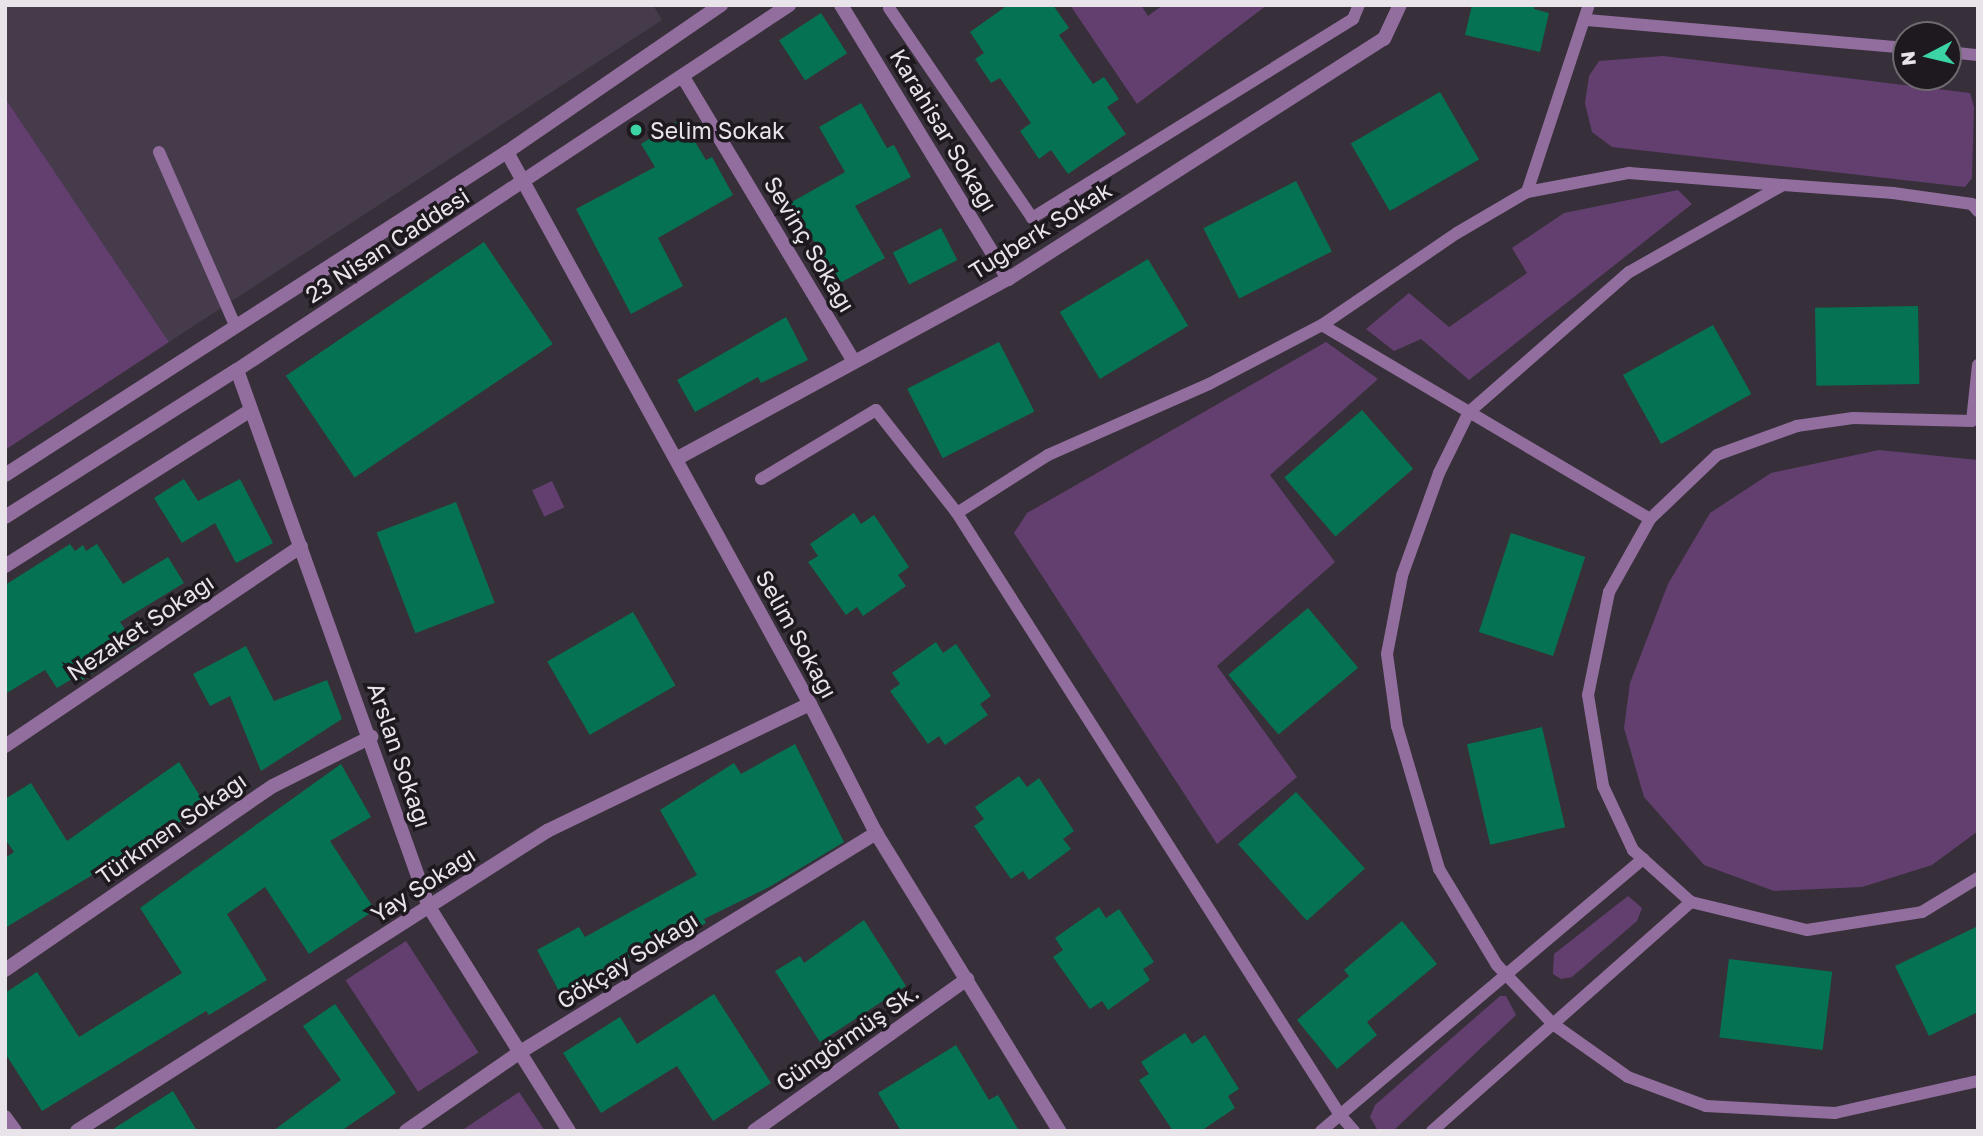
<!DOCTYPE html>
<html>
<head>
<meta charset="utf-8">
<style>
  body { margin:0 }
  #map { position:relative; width:1983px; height:1136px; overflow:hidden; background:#37303a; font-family:"Golos Text",sans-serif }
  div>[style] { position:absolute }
  .built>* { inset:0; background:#463b4a }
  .green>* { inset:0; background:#633f6f; transform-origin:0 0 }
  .building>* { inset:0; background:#067254; transform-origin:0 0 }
  .service>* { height:12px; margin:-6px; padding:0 6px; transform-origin:6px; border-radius:6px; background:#926e9e }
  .minor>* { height:14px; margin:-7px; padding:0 7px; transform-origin:7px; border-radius:7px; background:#926e9e }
  .tertiary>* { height:14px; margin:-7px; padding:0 7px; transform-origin:7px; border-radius:7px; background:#926e9e }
  .dots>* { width:19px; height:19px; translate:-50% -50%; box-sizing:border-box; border:4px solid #1d191e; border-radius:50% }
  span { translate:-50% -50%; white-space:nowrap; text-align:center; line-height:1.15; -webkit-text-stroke:7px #1d191e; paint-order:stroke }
  .poi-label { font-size:23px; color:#e8e4ea }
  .left { translate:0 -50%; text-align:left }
  .street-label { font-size:23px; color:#e8e4ea }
  .frame { position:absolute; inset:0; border:7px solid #e8e4ea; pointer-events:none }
  .north { position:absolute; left:1892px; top:21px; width:70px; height:70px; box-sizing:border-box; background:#1d191e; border:2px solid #6e6a70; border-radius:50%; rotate:263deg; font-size:19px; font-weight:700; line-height:28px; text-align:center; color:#e8e4ea }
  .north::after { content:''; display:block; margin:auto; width:24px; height:32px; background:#3cd4a4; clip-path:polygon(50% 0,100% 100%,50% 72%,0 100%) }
</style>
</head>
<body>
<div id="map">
  <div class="built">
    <i style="clip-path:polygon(5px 5px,653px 5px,662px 20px,169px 342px,5px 98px)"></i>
  </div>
  <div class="green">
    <i style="clip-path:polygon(1070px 5px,1141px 5px,1148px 16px,1163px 5px,1267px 5px,1137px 104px)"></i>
    <i style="clip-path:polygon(1663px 56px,1970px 93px,1974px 107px,1972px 178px,1965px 187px,1612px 147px,1592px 132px,1585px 103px,1589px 76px,1599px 61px)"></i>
    <i style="clip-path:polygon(5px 98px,169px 342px,5px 450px)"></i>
    <i style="clip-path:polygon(1678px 190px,1692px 204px,1469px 380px,1421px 339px,1394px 351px,1366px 329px,1409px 293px,1449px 327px,1527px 273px,1512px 248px,1564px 213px)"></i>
    <i style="clip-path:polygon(1326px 342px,1378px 379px,1270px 475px,1335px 562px,1217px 666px,1297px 777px,1217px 844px,1014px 533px,1027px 513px)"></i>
    <i style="clip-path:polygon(1879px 450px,1978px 460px,1978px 831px,1932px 865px,1862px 887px,1774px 891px,1704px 865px,1644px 797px,1624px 728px,1630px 683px,1668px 584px,1710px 513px,1771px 473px)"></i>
    <i style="left:552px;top:481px;width:29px;height:22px;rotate:65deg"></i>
    <i style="clip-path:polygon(1628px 896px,1642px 908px,1637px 921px,1572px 977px,1561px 979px,1553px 974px,1554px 954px)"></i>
    <i style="left:406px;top:941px;width:133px;height:72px;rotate:57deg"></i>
    <i style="clip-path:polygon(1500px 996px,1506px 996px,1516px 1015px,1393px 1131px,1378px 1131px,1370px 1117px,1375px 1105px)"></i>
    <i style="clip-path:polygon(519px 1092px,545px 1131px,461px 1131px)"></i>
  </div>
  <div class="building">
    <i style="clip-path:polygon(1008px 5px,1053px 5px,1069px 28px,1059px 35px,1093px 84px,1104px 77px,1119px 99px,1107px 107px,1126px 134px,1068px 174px,1051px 150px,1039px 159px,1020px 131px,1031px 123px,1000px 78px,991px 83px,975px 59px,984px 53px,970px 32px)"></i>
    <i style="clip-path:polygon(1472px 5px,1535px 5px,1534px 9px,1549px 13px,1540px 52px,1465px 35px)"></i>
    <i style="left:821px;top:13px;width:48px;height:50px;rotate:57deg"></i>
    <i style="left:1440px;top:92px;width:78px;height:103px;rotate:60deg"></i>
    <i style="clip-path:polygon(861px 103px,887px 148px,894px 145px,911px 177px,855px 206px,885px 258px,840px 283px,790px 203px,845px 172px,819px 127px)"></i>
    <i style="clip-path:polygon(681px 119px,706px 160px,712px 157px,733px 195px,658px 238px,683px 286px,631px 314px,576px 209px,655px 167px,641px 144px)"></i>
    <i style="left:1296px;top:181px;width:79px;height:104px;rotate:63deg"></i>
    <i style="left:941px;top:228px;width:36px;height:54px;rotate:63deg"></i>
    <i style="left:484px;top:242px;width:123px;height:239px;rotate:56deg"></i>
    <i style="left:1148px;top:259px;width:78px;height:103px;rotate:59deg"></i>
    <i style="left:1918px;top:306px;width:78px;height:103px;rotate:89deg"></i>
    <i style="clip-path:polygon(786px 317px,808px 360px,761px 383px,758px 377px,695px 412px,677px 380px)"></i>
    <i style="left:1713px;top:325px;width:79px;height:103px;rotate:61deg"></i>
    <i style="left:999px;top:342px;width:78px;height:103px;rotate:63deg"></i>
    <i style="left:1362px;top:410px;width:78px;height:103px;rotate:49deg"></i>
    <i style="clip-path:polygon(184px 479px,198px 501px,240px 479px,273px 543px,236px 563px,215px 523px,182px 543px,154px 498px)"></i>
    <i style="left:456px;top:502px;width:108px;height:85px;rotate:69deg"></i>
    <i style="clip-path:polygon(854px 513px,861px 524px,874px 515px,909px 567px,898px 575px,906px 586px,863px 616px,857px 607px,846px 615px,808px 562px,818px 556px,810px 544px)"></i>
    <i style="left:1511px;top:533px;width:78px;height:104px;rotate:18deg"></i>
    <i style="clip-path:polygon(70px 544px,75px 551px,83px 545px,86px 551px,97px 544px,123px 584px,168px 557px,184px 583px,120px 622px,136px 645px,76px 684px,72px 679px,57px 688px,45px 670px,5px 694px,5px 585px)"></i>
    <i style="left:1308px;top:608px;width:78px;height:104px;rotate:50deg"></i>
    <i style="left:633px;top:612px;width:85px;height:99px;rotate:60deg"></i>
    <i style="clip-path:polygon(936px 642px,943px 653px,956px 644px,991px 696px,980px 704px,988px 715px,945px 745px,939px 736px,928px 744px,890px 691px,900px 684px,892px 673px)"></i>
    <i style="clip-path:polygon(246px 646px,274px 701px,327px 680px,342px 719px,261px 771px,230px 696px,210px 706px,193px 674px)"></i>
    <i style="left:1542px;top:727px;width:103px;height:77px;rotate:77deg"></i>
    <i style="clip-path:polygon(795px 744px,844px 842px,771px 886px,704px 919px,706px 923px,665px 946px,662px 940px,560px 993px,537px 950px,579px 927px,585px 937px,697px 875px,660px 810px,734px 763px,741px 774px)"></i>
    <i style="clip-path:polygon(179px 762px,206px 806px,5px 928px,5px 858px,14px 852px,5px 839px,5px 799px,31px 783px,67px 841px)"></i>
    <i style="clip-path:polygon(341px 764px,371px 817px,330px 841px,375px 910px,309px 954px,265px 887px,227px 914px,267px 980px,209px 1015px,206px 1011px,42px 1111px,5px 1053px,5px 993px,37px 972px,79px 1037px,182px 973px,140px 908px)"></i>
    <i style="clip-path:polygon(1019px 776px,1027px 787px,1039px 778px,1074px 831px,1063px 839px,1071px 849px,1029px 880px,1023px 871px,1011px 879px,974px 826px,984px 819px,975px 807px)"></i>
    <i style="left:1296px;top:792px;width:103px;height:78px;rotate:48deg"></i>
    <i style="clip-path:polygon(1099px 907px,1106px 918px,1119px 909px,1154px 962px,1143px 969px,1150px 980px,1108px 1010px,1102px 1001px,1090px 1009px,1053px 957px,1063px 950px,1055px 938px)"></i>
    <i style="clip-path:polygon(864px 920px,906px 986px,820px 1042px,775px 971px,800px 956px,804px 963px)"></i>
    <i style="clip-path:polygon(1402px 921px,1437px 964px,1367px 1022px,1377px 1035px,1337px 1069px,1297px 1020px,1349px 976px,1344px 970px)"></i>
    <i style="clip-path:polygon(1978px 926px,1978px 1012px,1929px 1036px,1895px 966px)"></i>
    <i style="left:1729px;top:959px;width:104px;height:79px;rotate:7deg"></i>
    <i style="clip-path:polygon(714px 994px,771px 1083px,713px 1121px,677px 1066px,601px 1113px,563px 1053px,620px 1017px,637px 1044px)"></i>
    <i style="clip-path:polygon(335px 1004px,396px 1093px,341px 1131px,273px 1131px,341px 1080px,303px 1026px)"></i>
    <i style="clip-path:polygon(1185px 1033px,1192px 1044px,1205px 1035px,1239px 1089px,1228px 1096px,1235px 1108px,1201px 1131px,1173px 1131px,1139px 1080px,1149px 1074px,1141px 1062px)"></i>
    <i style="clip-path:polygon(956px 1045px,989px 1100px,998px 1095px,1019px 1131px,901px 1131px,878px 1093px)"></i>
    <i style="clip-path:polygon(173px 1091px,197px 1131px,110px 1131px)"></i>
  </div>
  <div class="service">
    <i style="left:889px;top:8px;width:254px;rotate:55.7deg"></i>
    <i style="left:1032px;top:218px;width:378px;rotate:-31.8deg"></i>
    <i style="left:1353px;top:19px;width:15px;rotate:-67deg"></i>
    <i style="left:1587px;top:20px;width:320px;rotate:5deg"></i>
    <i style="left:1948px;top:52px;width:30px;rotate:6deg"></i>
    <i style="left:159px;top:152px;width:191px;rotate:66.3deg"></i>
    <i style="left:1527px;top:192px;width:197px;rotate:-71.7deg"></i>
    <i style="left:1978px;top:211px;width:9px;rotate:-131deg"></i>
    <i style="left:1972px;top:204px;width:80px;rotate:-172.1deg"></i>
    <i style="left:1893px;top:193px;width:110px;rotate:-175.8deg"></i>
    <i style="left:1783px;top:185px;width:177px;rotate:150.5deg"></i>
    <i style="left:1629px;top:272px;width:213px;rotate:138.8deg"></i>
    <i style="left:1469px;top:412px;width:68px;rotate:116.2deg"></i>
    <i style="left:1439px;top:473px;width:109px;rotate:109.8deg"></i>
    <i style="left:1402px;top:576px;width:79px;rotate:100.9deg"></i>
    <i style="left:1387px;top:654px;width:73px;rotate:82.1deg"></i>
    <i style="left:1397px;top:726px;width:149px;rotate:73.6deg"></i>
    <i style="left:1439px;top:869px;width:112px;rotate:58.9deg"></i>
    <i style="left:1497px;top:965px;width:81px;rotate:46.5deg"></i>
    <i style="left:1553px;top:1024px;width:92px;rotate:35.2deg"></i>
    <i style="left:1628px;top:1077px;width:83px;rotate:20.4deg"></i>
    <i style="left:1706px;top:1106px;width:129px;rotate:3.1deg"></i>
    <i style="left:1835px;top:1113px;width:147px;rotate:-12.6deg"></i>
    <i style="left:1322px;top:325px;width:381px;rotate:30.6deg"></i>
    <i style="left:1978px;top:365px;width:56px;rotate:96.1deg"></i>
    <i style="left:1972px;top:421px;width:119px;rotate:-178.6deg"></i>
    <i style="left:1853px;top:418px;width:57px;rotate:171.9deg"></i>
    <i style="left:1797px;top:426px;width:85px;rotate:160.1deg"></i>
    <i style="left:1717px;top:455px;width:93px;rotate:136.3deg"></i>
    <i style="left:1650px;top:519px;width:84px;rotate:119.3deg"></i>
    <i style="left:1609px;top:592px;width:105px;rotate:101.5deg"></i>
    <i style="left:1588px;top:695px;width:92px;rotate:80.6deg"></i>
    <i style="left:1603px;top:786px;width:71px;rotate:64.9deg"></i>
    <i style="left:1633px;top:850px;width:78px;rotate:41.9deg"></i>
    <i style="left:1691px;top:902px;width:119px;rotate:13.6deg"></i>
    <i style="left:1807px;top:930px;width:116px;rotate:-8.9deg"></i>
    <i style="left:1922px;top:912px;width:66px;rotate:-31.3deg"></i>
    <i style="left:761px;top:479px;width:134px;rotate:-31deg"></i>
    <i style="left:876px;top:410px;width:131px;rotate:51.8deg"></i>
    <i style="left:1321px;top:1131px;width:422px;rotate:-40.2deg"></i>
    <i style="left:1354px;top:1131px;width:21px;rotate:-131deg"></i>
    <i style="left:1340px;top:1115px;width:714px;rotate:-122.47deg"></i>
    <i style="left:957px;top:513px;width:108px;rotate:-32.5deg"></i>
    <i style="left:1048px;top:455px;width:176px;rotate:-23.8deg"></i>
    <i style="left:1209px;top:384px;width:127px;rotate:-27.6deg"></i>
    <i style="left:1322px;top:325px;width:163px;rotate:-34.3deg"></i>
    <i style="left:1457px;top:233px;width:81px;rotate:-30.4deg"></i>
    <i style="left:1527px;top:192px;width:104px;rotate:-10.6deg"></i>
    <i style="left:1629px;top:173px;width:153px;rotate:4.5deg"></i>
    <i style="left:1432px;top:1131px;width:346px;rotate:-41.5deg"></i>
  </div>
  <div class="minor">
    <i style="left:841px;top:5px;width:321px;rotate:58.6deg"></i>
    <i style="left:683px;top:77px;width:332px;rotate:59deg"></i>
    <i style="left:507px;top:152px;width:630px;rotate:61.24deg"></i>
    <i style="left:810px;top:704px;width:145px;rotate:62.9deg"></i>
    <i style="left:876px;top:833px;width:350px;rotate:58.4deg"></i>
    <i style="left:237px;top:370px;width:570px;rotate:70.33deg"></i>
    <i style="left:429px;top:907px;width:264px;rotate:58deg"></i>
    <i style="left:676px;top:459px;width:378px;rotate:-28.5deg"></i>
    <i style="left:1008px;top:279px;width:446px;rotate:-32.6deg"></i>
    <i style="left:1384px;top:39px;width:38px;rotate:-65deg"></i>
    <i style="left:5px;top:566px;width:291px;rotate:-32.4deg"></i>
    <i style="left:5px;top:746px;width:357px;rotate:-34deg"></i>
    <i style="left:5px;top:970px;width:325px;rotate:-34.5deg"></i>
    <i style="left:273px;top:786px;width:110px;rotate:-26.6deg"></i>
    <i style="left:5px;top:1117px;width:17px;rotate:54deg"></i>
    <i style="left:77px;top:1131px;width:558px;rotate:-32.55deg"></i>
    <i style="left:547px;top:831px;width:292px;rotate:-25.8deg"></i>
    <i style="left:406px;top:1131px;width:135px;rotate:-34.7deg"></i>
    <i style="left:517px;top:1054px;width:422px;rotate:-31.6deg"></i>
  </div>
  <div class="tertiary">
    <i style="left:5px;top:475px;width:597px;rotate:-32.76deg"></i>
    <i style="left:507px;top:152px;width:260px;rotate:-34.5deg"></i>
    <i style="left:5px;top:517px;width:275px;rotate:-32.4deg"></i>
    <i style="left:237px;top:370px;width:662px;rotate:-33.47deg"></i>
    <i style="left:754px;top:1131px;width:262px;rotate:-35.5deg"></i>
  </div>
  <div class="dots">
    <i style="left:636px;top:130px;background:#3cd4a4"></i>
  </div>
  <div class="poi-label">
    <span class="left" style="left:650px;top:130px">Selim Sokak</span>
  </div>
  <div class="street-label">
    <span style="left:944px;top:130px;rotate:59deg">Karahisar Sokağı</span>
    <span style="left:1040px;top:230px;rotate:-32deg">Tuğberk Sokak</span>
    <span style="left:810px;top:244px;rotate:59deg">Sevinç Sokağı</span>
    <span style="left:387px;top:245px;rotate:-33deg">23 Nisan Caddesi</span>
    <span style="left:140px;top:627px;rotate:-34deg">Nezaket Sokağı</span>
    <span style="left:797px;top:634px;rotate:61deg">Selim Sokağı</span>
    <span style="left:400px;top:755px;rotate:71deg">Arslan Sokağı</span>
    <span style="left:171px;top:828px;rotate:-35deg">Türkmen Sokağı</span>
    <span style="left:423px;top:884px;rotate:-33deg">Yay Sokağı</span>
    <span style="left:627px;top:960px;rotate:-32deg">Gökçay Sokağı</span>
    <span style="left:847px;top:1037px;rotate:-35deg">Güngörmüş Sk.</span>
  </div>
  <div class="frame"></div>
  <div class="north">N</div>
</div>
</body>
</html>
